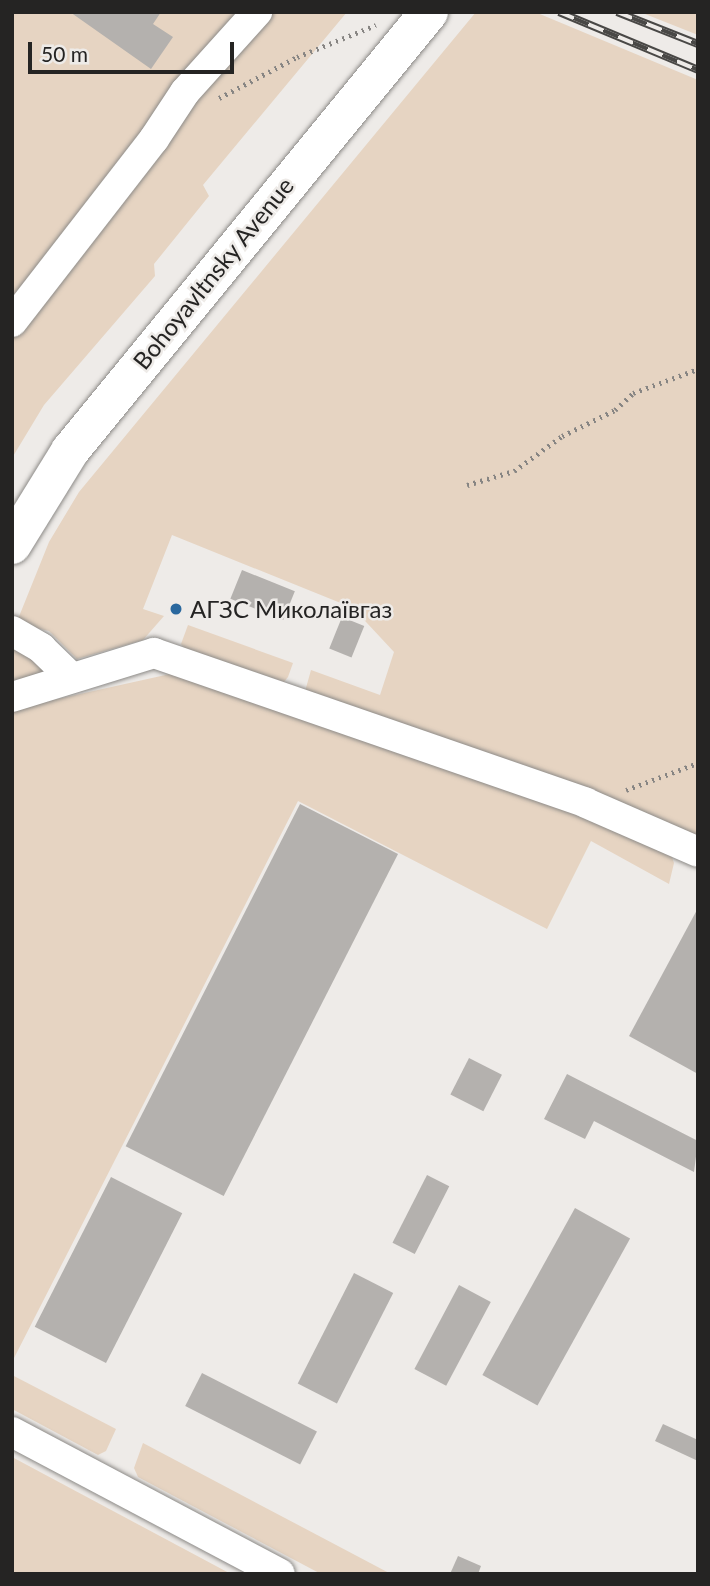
<!DOCTYPE html>
<html>
<head>
<meta charset="utf-8">
<style>
  body { margin:0 }
  #map { position:relative; width:710px; height:1586px; overflow:hidden; background:#eeebe8; font-family:Lato,sans-serif }
  div>[style] { position:absolute }
  .green>* { inset:0; background:#e6d4c2 }
  .building>* { inset:0; background:#b4b1ae; transform-origin:0 0 }
  .path>* { height:4.5px; margin-top:-2.25px; transform-origin:0; background:repeating-linear-gradient(90deg,#878583 0 2px,transparent 0 7px) }
  .roads { filter:drop-shadow(0 0 2px #8c8a87) drop-shadow(0 0 2px #8c8a87) }
  .minor>* { height:30px; margin:-15px; padding:0 15px; transform-origin:15px; border-radius:15px; background:#fff }
  .major>* { height:38px; margin:-19px; padding:0 19px; transform-origin:19px; border-radius:19px; background:#fff }
  .rail>* { height:8px; margin-top:-4px; transform-origin:0; background:repeating-linear-gradient(90deg,#eeebe8 0 16px,#494846 0 32px); box-sizing:border-box; border-block:2px solid #494846 }
  .dots>* { width:19px; height:19px; translate:-50% -50%; box-sizing:border-box; border:4px solid #eeebe8; border-radius:50% }
  span { translate:-50% -50%; white-space:nowrap; text-align:center; line-height:1.15; -webkit-text-stroke:5px #eeebe8; paint-order:stroke }
  .street-label { font-size:24px; color:#252423 }
  .poi-label { font-size:24px; color:#252423 }
  .left { translate:0 -50%; text-align:left }
  .frame { position:absolute; inset:0; border:14px solid #252423; pointer-events:none }
  .scale { position:absolute; left:28px; top:42px; width:206px; height:32px; box-sizing:border-box; border:4px solid #252423; border-top:0; padding-left:9px; font-size:21px; line-height:24px; white-space:nowrap; color:#252423; -webkit-text-stroke:5px #eeebe8; paint-order:stroke }
</style>
</head>
<body>
<div id="map">
  <div class="green">
    <i style="clip-path:polygon(12px 12px,347px 12px,203px 185px,209px 196px,154px 264px,155px 276px,44px 405px,12px 458px)"></i>
    <i style="clip-path:polygon(476px 12px,535px 12px,698px 80px,698px 839px,304px 695px,311px 670px,380px 695px,394px 652px,353px 608px,172px 535px,143px 609px,164px 616px,143px 640px,77px 659px,49px 631px,16px 624px,49px 542px,79px 492px)"></i>
    <i style="clip-path:polygon(640px 12px,698px 12px,698px 35px)"></i>
    <i style="clip-path:polygon(188px 625px,293px 663px,288px 677px,284px 682px,185px 649px,181px 644px)"></i>
    <i style="clip-path:polygon(12px 641px,52px 672px,12px 688px)"></i>
    <i style="clip-path:polygon(170px 674px,668px 846px,674px 863px,669px 884px,591px 841px,547px 929px,298px 801px,12px 1362px,12px 709px)"></i>
    <i style="clip-path:polygon(12px 1375px,116px 1429px,106px 1451px,98px 1455px,12px 1409px)"></i>
    <i style="clip-path:polygon(143px 1443px,391px 1574px,321px 1574px,138px 1477px,134px 1468px)"></i>
    <i style="clip-path:polygon(12px 1457px,231px 1574px,12px 1574px)"></i>
  </div>
  <div class="building">
    <i style="clip-path:polygon(70px 12px,161px 12px,153px 24px,173px 37px,151px 69px)"></i>
    <i style="left:242px;top:570px;width:57px;height:31px;rotate:22deg"></i>
    <i style="left:342px;top:617px;width:24px;height:34px;rotate:22deg"></i>
    <i style="left:300px;top:804px;width:110px;height:384px;rotate:27deg"></i>
    <i style="clip-path:polygon(698px 908px,698px 1074px,629px 1036px)"></i>
    <i style="left:469px;top:1058px;width:37px;height:41px;rotate:27deg"></i>
    <i style="clip-path:polygon(567px 1074px,698px 1141px,694px 1172px,594px 1121px,585px 1139px,544px 1119px)"></i>
    <i style="left:427px;top:1175px;width:25px;height:76px;rotate:27deg"></i>
    <i style="left:111px;top:1177px;width:80px;height:168px;rotate:27deg"></i>
    <i style="left:575px;top:1208px;width:63px;height:191px;rotate:29deg"></i>
    <i style="left:354px;top:1273px;width:44px;height:124px;rotate:27deg"></i>
    <i style="left:459px;top:1285px;width:36px;height:95px;rotate:28deg"></i>
    <i style="left:202px;top:1373px;width:129px;height:37px;rotate:27deg"></i>
    <i style="clip-path:polygon(663px 1424px,698px 1440px,698px 1461px,655px 1441px)"></i>
    <i style="clip-path:polygon(458px 1556px,481px 1566px,478px 1574px,450px 1574px)"></i>
  </div>
  <div class="path">
    <i style="left:219px;top:98px;width:88px;rotate:-27.7deg"></i>
    <i style="left:297px;top:57px;width:85px;rotate:-22.1deg"></i>
    <i style="left:467px;top:485px;width:49px;rotate:-16.6deg"></i>
    <i style="left:514px;top:471px;width:59px;rotate:-36.1deg"></i>
    <i style="left:562px;top:436px;width:59px;rotate:-26.1deg"></i>
    <i style="left:615px;top:410px;width:25px;rotate:-43deg"></i>
    <i style="left:633px;top:393px;width:69px;rotate:-20.3deg"></i>
    <i style="left:626px;top:790px;width:77px;rotate:-20.6deg"></i>
  </div>
  <div class="roads">
    <div class="minor">
      <i style="left:12px;top:322px;width:232px;rotate:-52.2deg"></i>
      <i style="left:154px;top:139px;width:56px;rotate:-56.6deg"></i>
      <i style="left:185px;top:92px;width:108px;rotate:-48deg"></i>
      <i style="left:12px;top:631px;width:34px;rotate:30deg"></i>
      <i style="left:41px;top:648px;width:43px;rotate:44.1deg"></i>
      <i style="left:12px;top:697px;width:149px;rotate:-17.2deg"></i>
      <i style="left:154px;top:653px;width:457px;rotate:19.1deg"></i>
      <i style="left:586px;top:803px;width:122px;rotate:23.6deg"></i>
      <i style="left:12px;top:1432px;width:303px;rotate:27.9deg"></i>
    </div>
    <div class="major">
      <i style="left:12px;top:545px;width:110px;rotate:-58.3deg"></i>
      <i style="left:70px;top:451px;width:567px;rotate:-50.72deg"></i>
    </div>
  </div>
  <div class="rail">
    <i style="left:559px;top:12px;width:151px;rotate:22.6deg"></i>
    <i style="left:617px;top:12px;width:87px;rotate:21.6deg"></i>
  </div>
  <div class="dots">
    <i style="left:176px;top:609px;background:#2a689e"></i>
  </div>
  <div class="street-label">
    <span style="left:213px;top:273px;rotate:-51deg">Bohoyavltnsky Avenue</span>
  </div>
  <div class="poi-label">
    <span class="left" style="left:190px;top:609px">АГЗС Миколаївгаз</span>
  </div>
  <div class="frame"></div>
  <div class="scale">50 m</div>
</div>
</body>
</html>
